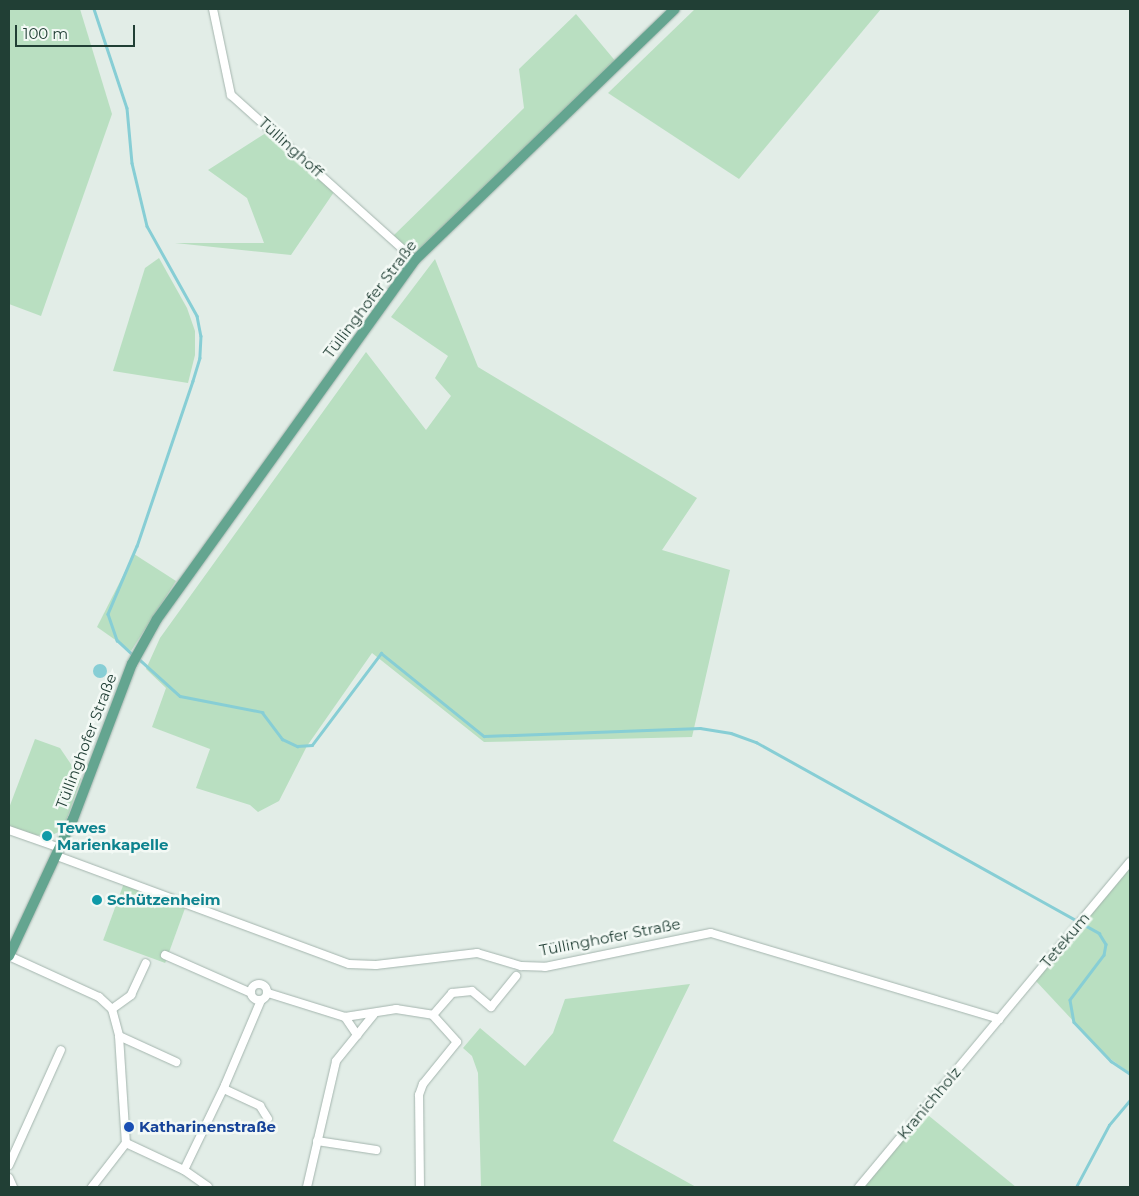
<!DOCTYPE html>
<html>
<head>
<meta charset="utf-8">
<style>
  body { margin:0 }
  #map { position:relative; width:1139px; height:1196px; overflow:hidden; background:#e2ede7; font-family:Montserrat,sans-serif }
  div>[style] { position:absolute }
  .green>* { inset:0; background:#b9dfc1; transform-origin:0 0 }
  .water>* { inset:0; background:#87ced5 }
  .round { border-radius:50% }
  .stream>* { height:2.5px; margin:-1.25px; padding:0 1.25px; transform-origin:1.25px; border-radius:1.25px; background:#87ced5 }
  .roads { filter:drop-shadow(0 0 1px #a4b5ae) drop-shadow(0 0 1px #a4b5ae) }
  .minor>* { height:8px; margin:-4px; padding:0 4px; transform-origin:4px; border-radius:4px; background:#fff }
  .minor>.ring { margin:-4px; padding:0; box-sizing:content-box; background:none; border:8px solid #fff; border-radius:50% }
  .major>* { height:10px; margin:-5px; padding:0 5px; transform-origin:5px; border-radius:5px; background:#64a590 }
  .dots>* { width:14px; height:14px; translate:-50% -50%; box-sizing:border-box; border:2px solid #f3f9f5; border-radius:50% }
  span { translate:-50% -50%; white-space:nowrap; text-align:center; line-height:1.15; -webkit-text-stroke:5px #f3f9f5; paint-order:stroke }
  .street-label { font-size:15px; color:#213f35 }
  .culture-label { font-size:15px; color:#0d838f; font-weight:700 }
  .left { translate:0 -50%; text-align:left }
  .transit-label { font-size:15px; color:#164399; font-weight:700 }
  .frame { position:absolute; inset:0; border:10px solid #213f35; pointer-events:none }
  .scale { position:absolute; left:15px; top:25px; width:120px; height:22px; box-sizing:border-box; border:2px solid #213f35; border-top:0; padding-left:6px; font-size:15px; line-height:18px; white-space:nowrap; color:#213f35; -webkit-text-stroke:4px #f3f9f5; paint-order:stroke }
</style>
</head>
<body>
<div id="map">
  <div class="green">
    <i style="clip-path:polygon(9px 9px,80px 9px,112px 114px,41px 316px,9px 304px)"></i>
    <i style="clip-path:polygon(695px 9px,881px 9px,739px 179px,608px 93px)"></i>
    <i style="clip-path:polygon(576px 14px,617px 63px,414px 257px,392px 237px,524px 108px,519px 69px)"></i>
    <i style="clip-path:polygon(269px 131px,334px 192px,291px 255px,175px 243px,264px 243px,247px 198px,208px 170px)"></i>
    <i style="clip-path:polygon(159px 258px,187px 308px,195px 331px,195px 355px,188px 383px,113px 371px,145px 268px)"></i>
    <i style="clip-path:polygon(435px 259px,478px 367px,697px 498px,662px 550px,730px 570px,692px 737px,484px 742px,372px 653px,307px 746px,279px 801px,258px 812px,250px 805px,196px 788px,210px 749px,152px 727px,166px 688px,146px 669px,160px 638px,366px 352px,426px 430px,451px 396px,435px 378px,448px 356px,391px 317px)"></i>
    <i style="clip-path:polygon(134px 554px,176px 581px,131px 651px,97px 627px)"></i>
    <i style="clip-path:polygon(35px 739px,60px 748px,81px 779px,63px 830px,52px 835px,36px 835px,9px 827px,9px 808px)"></i>
    <i style="clip-path:polygon(1130px 867px,1130px 1073px,1105px 1055px,1035px 980px)"></i>
    <i style="left:124px;top:883px;width:66px;height:61px;rotate:20deg"></i>
    <i style="clip-path:polygon(690px 984px,613px 1141px,696px 1187px,481px 1187px,478px 1073px,472px 1056px,463px 1048px,480px 1028px,525px 1066px,553px 1033px,565px 999px)"></i>
    <i style="clip-path:polygon(923px 1111px,1016px 1187px,861px 1187px)"></i>
  </div>
  <div class="water">
    <i class="round" style="left:93px;top:664px;width:14px;height:14px"></i>
  </div>
  <div class="stream">
    <i style="left:94px;top:9px;width:104px;rotate:71.6deg"></i>
    <i style="left:127px;top:108px;width:55px;rotate:84.8deg"></i>
    <i style="left:132px;top:163px;width:65px;rotate:76.6deg"></i>
    <i style="left:147px;top:226px;width:103px;rotate:60.9deg"></i>
    <i style="left:197px;top:316px;width:20px;rotate:79deg"></i>
    <i style="left:201px;top:336px;width:22px;rotate:93deg"></i>
    <i style="left:200px;top:358px;width:24px;rotate:107deg"></i>
    <i style="left:193px;top:381px;width:174px;rotate:108.7deg"></i>
    <i style="left:137px;top:546px;width:74px;rotate:113.1deg"></i>
    <i style="left:108px;top:614px;width:28px;rotate:71deg"></i>
    <i style="left:117px;top:640px;width:23px;rotate:43deg"></i>
    <i style="left:139px;top:659px;width:55px;rotate:42.1deg"></i>
    <i style="left:180px;top:696px;width:84px;rotate:11deg"></i>
    <i style="left:262px;top:712px;width:34px;rotate:53deg"></i>
    <i style="left:282px;top:739px;width:17px;rotate:25deg"></i>
    <i style="left:297px;top:746px;width:15px;rotate:-4deg"></i>
    <i style="left:312px;top:745px;width:115px;rotate:-53.1deg"></i>
    <i style="left:381px;top:653px;width:132px;rotate:38.9deg"></i>
    <i style="left:484px;top:736px;width:216px;rotate:-2.1deg"></i>
    <i style="left:700px;top:728px;width:31px;rotate:9deg"></i>
    <i style="left:731px;top:733px;width:27px;rotate:20deg"></i>
    <i style="left:756px;top:742px;width:393px;rotate:29.1deg"></i>
    <i style="left:1099px;top:933px;width:13px;rotate:58deg"></i>
    <i style="left:1106px;top:944px;width:11px;rotate:100deg"></i>
    <i style="left:1104px;top:955px;width:56px;rotate:127.1deg"></i>
    <i style="left:1070px;top:1000px;width:22px;rotate:80deg"></i>
    <i style="left:1074px;top:1022px;width:54px;rotate:46.5deg"></i>
    <i style="left:1111px;top:1061px;width:23px;rotate:34deg"></i>
    <i style="left:1076px;top:1187px;width:70px;rotate:-62deg"></i>
    <i style="left:1109px;top:1125px;width:33px;rotate:-50deg"></i>
  </div>
  <div class="roads">
    <div class="minor">
      <i style="left:213px;top:9px;width:88px;rotate:78.2deg"></i>
      <i style="left:231px;top:95px;width:247px;rotate:41.9deg"></i>
      <i style="left:9px;top:830px;width:54px;rotate:19.4deg"></i>
      <i style="left:57px;top:856px;width:311px;rotate:20.3deg"></i>
      <i style="left:349px;top:964px;width:27px;rotate:2deg"></i>
      <i style="left:376px;top:965px;width:102px;rotate:-6.8deg"></i>
      <i style="left:477px;top:953px;width:46px;rotate:16.5deg"></i>
      <i style="left:521px;top:966px;width:24px;rotate:2deg"></i>
      <i style="left:545px;top:967px;width:169px;rotate:-11.6deg"></i>
      <i style="left:711px;top:933px;width:301px;rotate:16.6deg"></i>
      <i style="left:165px;top:955px;width:94px;rotate:23.8deg"></i>
      <i style="left:9px;top:956px;width:99px;rotate:24.5deg"></i>
      <i style="left:99px;top:997px;width:18px;rotate:43deg"></i>
      <i style="left:112px;top:1009px;width:28px;rotate:75deg"></i>
      <i style="left:119px;top:1036px;width:107px;rotate:86.3deg"></i>
      <i style="left:126px;top:1143px;width:56px;rotate:127.7deg"></i>
      <i class="ring" style="left:251px;top:984px;width:8px;height:8px"></i>
      <i style="left:268px;top:993px;width:81px;rotate:17.3deg"></i>
      <i style="left:345px;top:1017px;width:52px;rotate:-8.9deg"></i>
      <i style="left:396px;top:1009px;width:37px;rotate:9deg"></i>
      <i style="left:433px;top:1015px;width:29px;rotate:-49deg"></i>
      <i style="left:452px;top:993px;width:20px;rotate:-6deg"></i>
      <i style="left:472px;top:991px;width:25px;rotate:40deg"></i>
      <i style="left:491px;top:1007px;width:40px;rotate:-51deg"></i>
      <i style="left:112px;top:1009px;width:24px;rotate:-36deg"></i>
      <i style="left:131px;top:995px;width:35px;rotate:-65deg"></i>
      <i style="left:345px;top:1017px;width:22px;rotate:56deg"></i>
      <i style="left:119px;top:1036px;width:63px;rotate:24.5deg"></i>
      <i style="left:224px;top:1089px;width:40px;rotate:25deg"></i>
      <i style="left:260px;top:1106px;width:15px;rotate:58deg"></i>
      <i style="left:317px;top:1141px;width:60px;rotate:8.7deg"></i>
      <i style="left:126px;top:1143px;width:64px;rotate:25deg"></i>
      <i style="left:184px;top:1170px;width:29px;rotate:35deg"></i>
      <i style="left:9px;top:1165px;width:126px;rotate:-65.7deg"></i>
      <i style="left:184px;top:1170px;width:94px;rotate:-64.2deg"></i>
      <i style="left:225px;top:1085px;width:92px;rotate:-67deg"></i>
      <i style="left:9px;top:1178px;width:10px;rotate:66deg"></i>
      <i style="left:307px;top:1187px;width:129px;rotate:-77deg"></i>
      <i style="left:336px;top:1061px;width:60px;rotate:-51deg"></i>
      <i style="left:420px;top:1187px;width:92px;rotate:-90.6deg"></i>
      <i style="left:419px;top:1095px;width:12px;rotate:-70deg"></i>
      <i style="left:423px;top:1084px;width:54px;rotate:-51deg"></i>
      <i style="left:457px;top:1042px;width:36px;rotate:-132deg"></i>
      <i style="left:859px;top:1187px;width:423px;rotate:-50.2deg"></i>
    </div>
    <div class="major">
      <i style="left:9px;top:956px;width:151px;rotate:-65deg"></i>
      <i style="left:73px;top:819px;width:166px;rotate:-69.2deg"></i>
      <i style="left:132px;top:664px;width:51px;rotate:-60.9deg"></i>
      <i style="left:157px;top:619px;width:442px;rotate:-54.3deg"></i>
      <i style="left:415px;top:260px;width:361px;rotate:-44deg"></i>
    </div>
  </div>
  <div class="dots">
    <i style="left:47px;top:836px;background:#0f9aa8"></i>
    <i style="left:97px;top:900px;background:#0f9aa8"></i>
    <i style="left:129px;top:1127px;background:#1a4fb4"></i>
  </div>
  <div class="street-label">
    <span style="left:291px;top:147px;rotate:42deg">Tüllinghoff</span>
    <span style="left:370px;top:299px;rotate:-53deg">Tüllinghofer Straße</span>
    <span style="left:86px;top:741px;rotate:-69deg">Tüllinghofer Straße</span>
    <span style="left:610px;top:937px;rotate:-11deg">Tüllinghofer Straße</span>
    <span style="left:1065px;top:940px;rotate:-50deg">Tetekum</span>
    <span style="left:929px;top:1103px;rotate:-50deg">Kranichholz</span>
  </div>
  <div class="culture-label">
    <span class="left" style="left:57px;top:836px">Tewes<br>Marienkapelle</span>
    <span class="left" style="left:107px;top:900px">Schützenheim</span>
  </div>
  <div class="transit-label">
    <span class="left" style="left:139px;top:1127px">Katharinenstraße</span>
  </div>
  <div class="frame"></div>
  <div class="scale">100 m</div>
</div>
</body>
</html>
